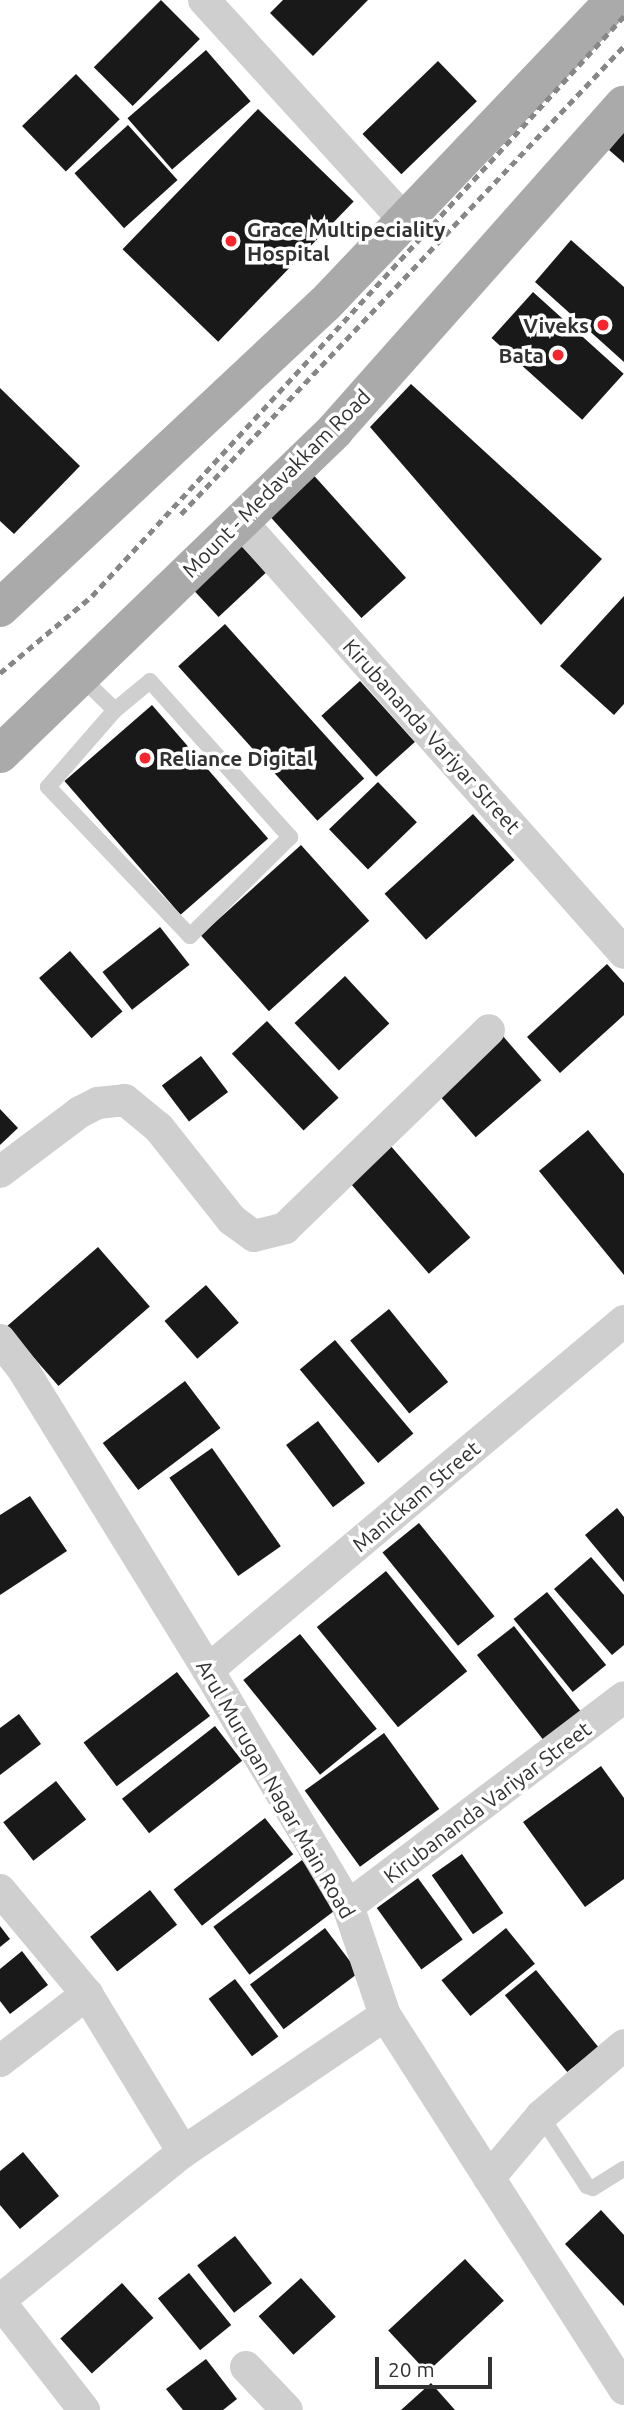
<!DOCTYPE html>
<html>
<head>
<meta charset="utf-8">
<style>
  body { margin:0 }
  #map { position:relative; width:624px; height:2410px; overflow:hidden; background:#fff; font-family:Ubuntu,sans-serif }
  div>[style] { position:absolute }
  .building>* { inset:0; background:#191919; transform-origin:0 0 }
  .lane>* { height:16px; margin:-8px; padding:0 8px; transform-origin:8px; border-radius:8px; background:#cfcfcf }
  .street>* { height:32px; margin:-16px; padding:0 16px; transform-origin:16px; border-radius:16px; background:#cfcfcf }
  .primary>* { height:38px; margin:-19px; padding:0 19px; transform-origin:19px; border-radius:19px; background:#aaa }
  .rail>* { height:5px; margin-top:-2.5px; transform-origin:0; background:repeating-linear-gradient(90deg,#878787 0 7px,transparent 0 12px) }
  .dots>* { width:19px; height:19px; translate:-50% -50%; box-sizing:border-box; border:4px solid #fff; border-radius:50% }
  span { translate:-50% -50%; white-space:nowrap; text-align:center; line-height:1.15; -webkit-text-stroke:7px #fff; paint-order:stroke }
  .poi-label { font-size:21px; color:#323232; font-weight:700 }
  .left { translate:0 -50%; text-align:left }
  .right { translate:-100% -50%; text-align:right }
  .street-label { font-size:21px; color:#323232 }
  .scale { position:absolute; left:375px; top:2357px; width:117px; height:32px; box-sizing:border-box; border:4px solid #323232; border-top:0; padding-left:9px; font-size:21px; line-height:24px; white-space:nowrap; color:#323232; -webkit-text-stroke:5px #fff; paint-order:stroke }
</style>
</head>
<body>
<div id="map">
  <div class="building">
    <i style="left:161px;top:0;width:55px;height:95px;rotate:45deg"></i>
    <i style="clip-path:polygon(283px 0,368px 0,313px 56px,270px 13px)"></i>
    <i style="left:206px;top:50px;width:68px;height:104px;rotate:49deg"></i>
    <i style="left:438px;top:61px;width:56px;height:105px;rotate:46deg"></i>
    <i style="left:76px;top:74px;width:63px;height:75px;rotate:46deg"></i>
    <i style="left:258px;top:109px;width:133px;height:195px;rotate:44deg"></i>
    <i style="left:128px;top:125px;width:74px;height:72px;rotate:48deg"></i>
    <i style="clip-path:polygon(624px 132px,624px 163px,609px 150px)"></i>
    <i style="clip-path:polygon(571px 240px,624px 287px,624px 362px,535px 282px)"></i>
    <i style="left:533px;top:292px;width:122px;height:62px;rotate:42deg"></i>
    <i style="clip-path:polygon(411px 384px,602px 559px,541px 625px,370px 427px)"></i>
    <i style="clip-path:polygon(0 388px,80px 466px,14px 534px,0 521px)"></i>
    <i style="left:309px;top:470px;width:145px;height:60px;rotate:48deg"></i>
    <i style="left:232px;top:536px;width:50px;height:65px;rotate:47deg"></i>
    <i style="clip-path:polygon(624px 596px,624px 704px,614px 715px,560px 666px)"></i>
    <i style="left:225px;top:624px;width:208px;height:63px;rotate:48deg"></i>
    <i style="left:360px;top:681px;width:82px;height:52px;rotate:48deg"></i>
    <i style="left:152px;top:705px;width:177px;height:116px;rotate:49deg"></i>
    <i style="left:378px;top:782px;width:56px;height:68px;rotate:46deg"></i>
    <i style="left:473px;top:814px;width:62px;height:119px;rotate:48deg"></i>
    <i style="left:301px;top:845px;width:102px;height:135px;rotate:48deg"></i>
    <i style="left:160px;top:927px;width:48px;height:73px;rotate:52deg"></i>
    <i style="left:70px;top:951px;width:80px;height:41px;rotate:49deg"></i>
    <i style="clip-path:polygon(607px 964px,624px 983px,624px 1015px,560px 1073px,527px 1037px)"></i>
    <i style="left:345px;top:976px;width:65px;height:69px;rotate:47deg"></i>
    <i style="left:267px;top:1021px;width:105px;height:48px;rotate:47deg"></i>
    <i style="left:502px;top:1035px;width:60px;height:87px;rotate:49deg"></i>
    <i style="left:201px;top:1056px;width:45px;height:49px;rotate:53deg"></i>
    <i style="clip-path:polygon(0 1109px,18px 1128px,0 1145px)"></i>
    <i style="clip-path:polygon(588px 1130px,624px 1174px,624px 1275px,539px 1171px)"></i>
    <i style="left:389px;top:1144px;width:124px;height:55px;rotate:49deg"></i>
    <i style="left:98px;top:1247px;width:79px;height:121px;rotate:49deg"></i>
    <i style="left:206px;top:1285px;width:50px;height:55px;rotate:49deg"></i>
    <i style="left:389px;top:1309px;width:94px;height:50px;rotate:51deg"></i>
    <i style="left:335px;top:1340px;width:122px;height:46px;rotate:50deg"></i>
    <i style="left:185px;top:1381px;width:59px;height:103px;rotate:53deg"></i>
    <i style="left:318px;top:1421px;width:78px;height:40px;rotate:53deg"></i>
    <i style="left:212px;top:1448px;width:120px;height:52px;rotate:55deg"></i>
    <i style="clip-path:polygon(30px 1496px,67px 1551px,0 1595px,0 1515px)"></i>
    <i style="clip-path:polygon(617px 1508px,624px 1517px,624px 1582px,585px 1535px)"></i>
    <i style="left:419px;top:1523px;width:120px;height:47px;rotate:51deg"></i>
    <i style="clip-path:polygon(591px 1557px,624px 1595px,624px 1645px,612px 1655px,554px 1589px)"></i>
    <i style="left:386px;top:1571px;width:129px;height:89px;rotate:51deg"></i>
    <i style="left:547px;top:1592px;width:94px;height:43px;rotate:51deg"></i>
    <i style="left:514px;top:1626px;width:111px;height:47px;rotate:52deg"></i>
    <i style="left:300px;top:1634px;width:122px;height:73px;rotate:51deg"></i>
    <i style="left:177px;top:1672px;width:55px;height:117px;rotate:53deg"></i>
    <i style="clip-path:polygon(19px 1714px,41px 1744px,0 1775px,0 1728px)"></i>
    <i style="left:215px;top:1726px;width:44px;height:118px;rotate:52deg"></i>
    <i style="left:384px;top:1733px;width:94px;height:98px;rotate:54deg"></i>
    <i style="clip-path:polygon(601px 1766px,624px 1798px,624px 1879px,585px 1907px,523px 1822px)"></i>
    <i style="left:56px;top:1781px;width:49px;height:67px;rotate:52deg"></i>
    <i style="left:265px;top:1818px;width:46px;height:116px;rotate:52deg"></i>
    <i style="left:462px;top:1854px;width:72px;height:37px;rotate:55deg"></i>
    <i style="left:302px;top:1860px;width:60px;height:111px;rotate:53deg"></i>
    <i style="left:418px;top:1878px;width:76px;height:51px;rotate:54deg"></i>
    <i style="left:150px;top:1890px;width:44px;height:76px;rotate:52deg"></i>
    <i style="clip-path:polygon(0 1926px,10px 1939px,0 1947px)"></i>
    <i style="left:325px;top:1928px;width:56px;height:94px;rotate:53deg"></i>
    <i style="left:506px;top:1928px;width:46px;height:83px;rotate:51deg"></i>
    <i style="clip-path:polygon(22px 1951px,48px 1985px,10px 2014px,0 2001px,0 1969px)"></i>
    <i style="left:536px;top:1970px;width:99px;height:40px;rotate:51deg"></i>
    <i style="left:235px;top:1979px;width:72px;height:33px;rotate:53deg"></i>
    <i style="clip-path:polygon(23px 2152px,59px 2196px,20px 2229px,0 2205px,0 2171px)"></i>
    <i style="clip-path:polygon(601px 2210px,624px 2235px,624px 2306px,565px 2244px)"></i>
    <i style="left:235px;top:2236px;width:60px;height:48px;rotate:52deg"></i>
    <i style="left:465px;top:2259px;width:57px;height:105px;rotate:47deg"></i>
    <i style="left:189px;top:2273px;width:67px;height:40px;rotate:51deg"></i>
    <i style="left:301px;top:2278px;width:52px;height:57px;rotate:48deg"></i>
    <i style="left:122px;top:2283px;width:47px;height:83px;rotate:48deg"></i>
    <i style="clip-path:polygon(206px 2359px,237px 2399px,223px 2410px,183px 2410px,166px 2389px)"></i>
    <i style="clip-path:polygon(431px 2383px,455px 2410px,401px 2410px)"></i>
  </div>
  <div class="lane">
    <i style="left:80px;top:676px;width:49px;rotate:44.2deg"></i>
    <i style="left:150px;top:681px;width:210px;rotate:48.1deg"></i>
    <i style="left:290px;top:837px;width:141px;rotate:135.3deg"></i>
    <i style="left:190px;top:936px;width:206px;rotate:-133.6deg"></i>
    <i style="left:48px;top:787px;width:102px;rotate:-49deg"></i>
    <i style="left:115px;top:710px;width:45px;rotate:-39.6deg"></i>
    <i style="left:541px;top:2116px;width:84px;rotate:56.7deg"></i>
    <i style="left:587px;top:2186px;width:6px;rotate:18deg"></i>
    <i style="left:593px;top:2188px;width:36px;rotate:-32deg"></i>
  </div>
  <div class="street">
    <i style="left:204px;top:0;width:300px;rotate:47.7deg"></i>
    <i style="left:239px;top:519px;width:580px;rotate:48.42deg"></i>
    <i style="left:0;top:1172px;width:100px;rotate:-36.9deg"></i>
    <i style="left:80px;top:1112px;width:20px;rotate:-27deg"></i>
    <i style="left:98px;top:1103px;width:27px;rotate:-6deg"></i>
    <i style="left:125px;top:1100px;width:44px;rotate:39.5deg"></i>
    <i style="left:159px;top:1128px;width:117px;rotate:51.6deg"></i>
    <i style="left:232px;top:1220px;width:27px;rotate:36deg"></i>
    <i style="left:254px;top:1236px;width:32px;rotate:-14deg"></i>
    <i style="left:285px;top:1228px;width:284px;rotate:-44.1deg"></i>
    <i style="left:0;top:1340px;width:39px;rotate:52deg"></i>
    <i style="left:24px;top:1371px;width:351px;rotate:58.4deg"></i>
    <i style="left:208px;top:1670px;width:274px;rotate:59.3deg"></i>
    <i style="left:348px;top:1906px;width:115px;rotate:71.3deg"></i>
    <i style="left:385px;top:2015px;width:444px;rotate:57.4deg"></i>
    <i style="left:208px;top:1670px;width:543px;rotate:-39.99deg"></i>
    <i style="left:0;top:1890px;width:136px;rotate:50.1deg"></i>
    <i style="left:348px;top:1906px;width:346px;rotate:-37.1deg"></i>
    <i style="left:0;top:2061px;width:110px;rotate:-37.6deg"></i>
    <i style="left:87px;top:1994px;width:185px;rotate:58.7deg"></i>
    <i style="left:489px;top:2178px;width:81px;rotate:-50deg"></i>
    <i style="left:541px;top:2116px;width:109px;rotate:-40.5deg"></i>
    <i style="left:0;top:2300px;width:235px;rotate:-39deg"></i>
    <i style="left:183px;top:2152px;width:244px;rotate:-34.1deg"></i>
    <i style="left:0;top:2302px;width:137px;rotate:52.1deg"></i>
    <i style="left:246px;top:2367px;width:59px;rotate:46.4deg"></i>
  </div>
  <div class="primary">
    <i style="left:0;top:608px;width:445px;rotate:-43.1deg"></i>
    <i style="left:325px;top:304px;width:419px;rotate:-46.4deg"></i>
    <i style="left:0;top:754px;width:466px;rotate:-44deg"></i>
    <i style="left:335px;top:430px;width:435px;rotate:-48.4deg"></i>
  </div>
  <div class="rail">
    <i style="left:181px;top:514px;width:644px;rotate:-46.57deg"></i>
    <i style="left:0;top:673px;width:120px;rotate:-39.9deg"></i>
    <i style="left:92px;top:596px;width:787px;rotate:-47.47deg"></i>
  </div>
  <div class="dots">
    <i style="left:231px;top:241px;background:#f6262c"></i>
    <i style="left:603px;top:325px;background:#f6262c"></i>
    <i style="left:558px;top:355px;background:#f6262c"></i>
    <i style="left:145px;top:758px;background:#f6262c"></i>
  </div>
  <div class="poi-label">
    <span class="left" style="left:247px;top:241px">Grace Multipeciality<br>Hospital</span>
    <span class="right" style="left:589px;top:325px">Viveks</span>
    <span class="right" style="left:544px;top:355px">Bata</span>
    <span class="left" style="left:159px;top:758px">Reliance Digital</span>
  </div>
  <div class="street-label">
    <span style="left:276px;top:483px;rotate:-45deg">Mount - Medavakkam Road</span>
    <span style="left:432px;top:736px;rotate:48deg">Kirubananda Variyar Street</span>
    <span style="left:416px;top:1496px;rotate:-40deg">Manickam Street</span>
    <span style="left:276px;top:1789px;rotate:60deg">Arul Murugan Nagar Main Road</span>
    <span style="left:487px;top:1802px;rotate:-37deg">Kirubananda Variyar Street</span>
  </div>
  <div class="scale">20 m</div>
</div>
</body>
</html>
